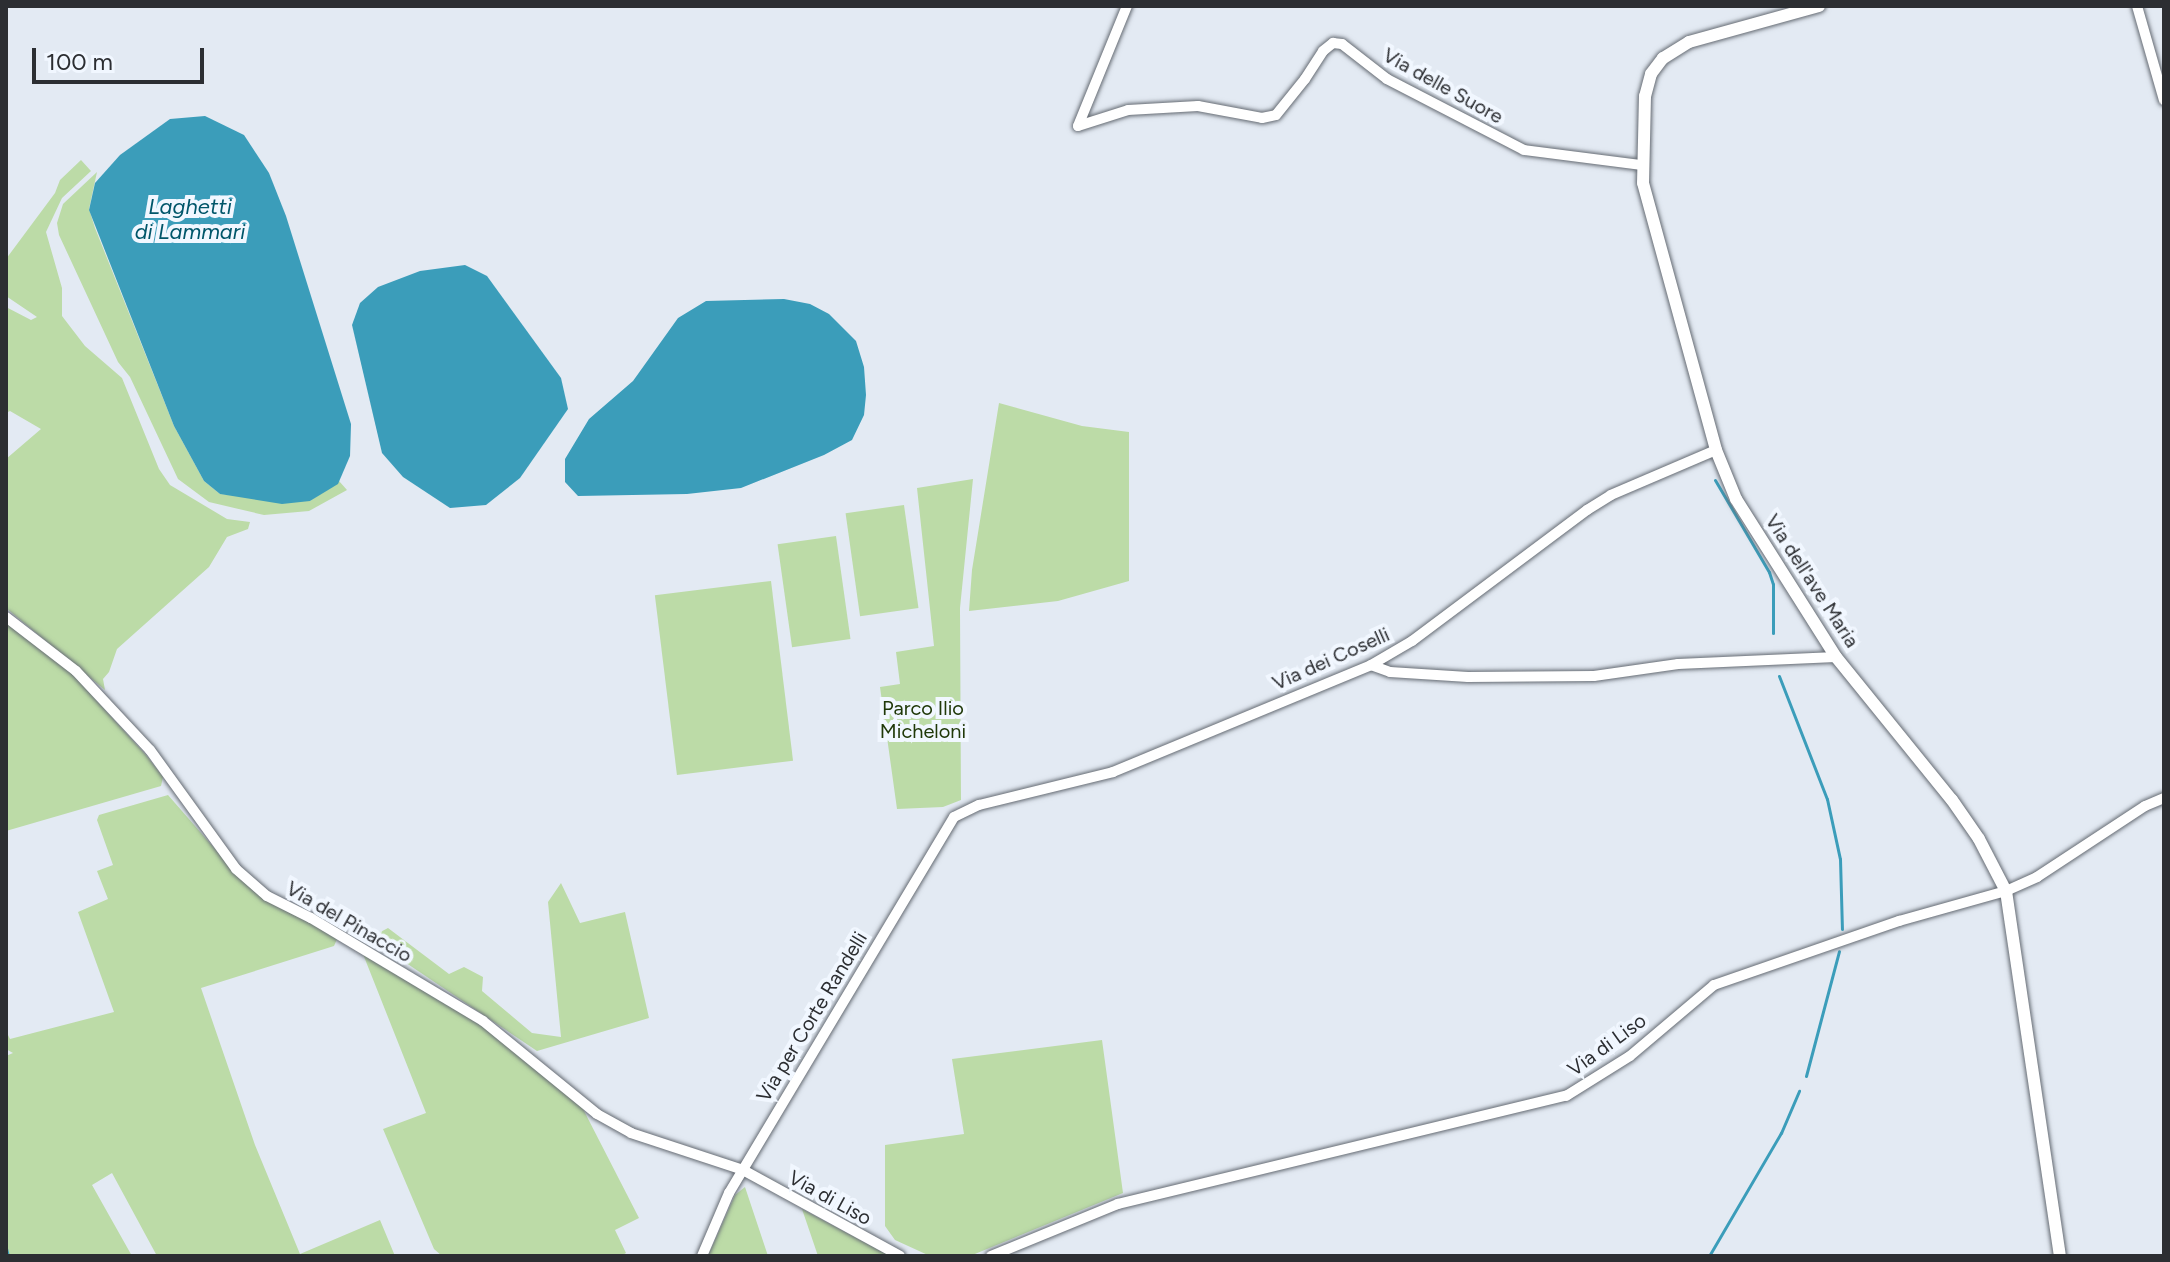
<!DOCTYPE html>
<html>
<head>
<meta charset="utf-8">
<style>
  body { margin:0 }
  #map { position:relative; width:2170px; height:1262px; overflow:hidden; background:#e3eaf3; font-family:Figtree,sans-serif }
  div>[style] { position:absolute }
  .green>* { inset:0; background:#bcdba7; transform-origin:0 0 }
  .water>* { inset:0; background:#3b9dba }
  .stream>* { height:3px; margin:-1.5px; padding:0 1.5px; transform-origin:1.5px; border-radius:1.5px; background:#3b9dba }
  .roads { filter:drop-shadow(0 0 2px #656b73) drop-shadow(0 0 2px #656b73) }
  .minor>* { height:10px; margin:-5px; padding:0 5px; transform-origin:5px; border-radius:5px; background:#fff }
  .tertiary>* { height:12px; margin:-6px; padding:0 6px; transform-origin:6px; border-radius:6px; background:#fff }
  span { translate:-50% -50%; white-space:nowrap; text-align:center; line-height:1.15; -webkit-text-stroke:8px #f1f7ff; paint-order:stroke }
  .street-label { font-size:20px; color:#2c2e32 }
  .park-label { font-size:20px; color:#203909 }
  .water-label { font-size:22px; color:#00566a; font-style:italic }
  .frame { position:absolute; inset:0; border:8px solid #2c2e32; pointer-events:none }
  .scale { position:absolute; left:32px; top:48px; width:172px; height:36px; box-sizing:border-box; border:4px solid #2c2e32; border-top:0; padding-left:10px; font-size:24px; line-height:28px; white-space:nowrap; color:#2c2e32; -webkit-text-stroke:6px #f1f7ff; paint-order:stroke }
</style>
</head>
<body>
<div id="map">
  <div class="green">
    <i style="clip-path:polygon(81px 160px,91px 171px,62px 198px,46px 232px,62px 288px,62px 316px,85px 346px,122px 378px,159px 469px,170px 485px,227px 519px,250px 522px,248px 529px,227px 537px,209px 567px,117px 649px,109px 672px,103px 679px,105px 690px,6px 608px,6px 459px,41px 429px,10px 411px,6px 413px,6px 307px,31px 320px,37px 317px,6px 296px,6px 259px,55px 193px,60px 180px)"></i>
    <i style="clip-path:polygon(97px 172px,89px 209px,95px 228px,174px 426px,204px 481px,220px 494px,310px 501px,339px 481px,347px 490px,309px 511px,264px 515px,209px 502px,178px 479px,130px 377px,118px 362px,59px 235px,57px 223px,63px 204px)"></i>
    <i style="clip-path:polygon(999px 403px,1082px 426px,1129px 432px,1129px 581px,1058px 601px,969px 611px,972px 570px)"></i>
    <i style="clip-path:polygon(973px 479px,960px 608px,961px 800px,943px 807px,897px 809px,880px 687px,900px 684px,896px 652px,934px 646px,917px 488px)"></i>
    <i style="left:904px;top:505px;width:104px;height:59px;rotate:82deg"></i>
    <i style="left:836px;top:536px;width:104px;height:59px;rotate:82deg"></i>
    <i style="left:771px;top:581px;width:181px;height:117px;rotate:83deg"></i>
    <i style="clip-path:polygon(6px 623px,67px 668px,146px 755px,163px 777px,161px 786px,6px 831px)"></i>
    <i style="clip-path:polygon(168px 795px,229px 865px,338px 937px,334px 946px,201px 988px,255px 1145px,300px 1254px,380px 1220px,395px 1256px,157px 1256px,112px 1173px,92px 1185px,132px 1256px,6px 1256px,6px 1056px,13px 1053px,6px 1049px,6px 1031px,10px 1039px,114px 1012px,78px 912px,108px 899px,97px 871px,113px 865px,97px 820px,99px 815px)"></i>
    <i style="clip-path:polygon(561px 883px,580px 923px,625px 912px,649px 1018px,537px 1051px,369px 938px,388px 928px,449px 974px,464px 967px,483px 977px,482px 991px,532px 1033px,561px 1037px,548px 902px)"></i>
    <i style="clip-path:polygon(359px 944px,487px 1025px,582px 1107px,639px 1218px,615px 1230px,626px 1253px,621px 1256px,442px 1256px,434px 1249px,383px 1129px,426px 1113px)"></i>
    <i style="clip-path:polygon(1102px 1040px,1123px 1193px,970px 1256px,930px 1256px,895px 1240px,885px 1226px,885px 1145px,964px 1134px,952px 1059px)"></i>
    <i style="clip-path:polygon(745px 1187px,768px 1256px,708px 1256px,735px 1195px)"></i>
    <i style="clip-path:polygon(802px 1209px,890px 1256px,818px 1256px)"></i>
  </div>
  <div class="water">
    <i style="clip-path:polygon(205px 116px,244px 135px,269px 173px,286px 216px,351px 424px,350px 456px,338px 484px,310px 501px,282px 504px,220px 494px,204px 481px,174px 426px,89px 210px,95px 183px,120px 155px,170px 119px)"></i>
    <i style="clip-path:polygon(465px 265px,487px 276px,561px 378px,568px 409px,520px 478px,486px 505px,450px 508px,403px 477px,382px 453px,352px 325px,360px 303px,378px 287px,420px 271px)"></i>
    <i style="clip-path:polygon(784px 299px,810px 304px,829px 314px,856px 341px,864px 367px,866px 395px,864px 415px,852px 440px,824px 455px,741px 488px,687px 494px,578px 496px,565px 482px,565px 459px,589px 419px,633px 381px,678px 318px,706px 301px)"></i>
  </div>
  <div class="stream">
    <i style="left:1715px;top:480px;width:107px;rotate:59.6deg"></i>
    <i style="left:1769px;top:572px;width:13px;rotate:72deg"></i>
    <i style="left:1773px;top:584px;width:49px;rotate:90deg"></i>
    <i style="left:1779px;top:676px;width:132px;rotate:68.7deg"></i>
    <i style="left:1827px;top:799px;width:61px;rotate:77.8deg"></i>
    <i style="left:1840px;top:859px;width:70px;rotate:88.4deg"></i>
    <i style="left:1806px;top:1076px;width:129px;rotate:-75.2deg"></i>
    <i style="left:6px;top:1248px;width:8px;rotate:76deg"></i>
    <i style="left:1709px;top:1256px;width:143px;rotate:-59.7deg"></i>
    <i style="left:1781px;top:1133px;width:46px;rotate:-66.8deg"></i>
  </div>
  <div class="roads">
    <div class="minor">
      <i style="left:2137px;top:6px;width:98px;rotate:74deg"></i>
      <i style="left:1078px;top:126px;width:52px;rotate:-17.7deg"></i>
      <i style="left:1128px;top:110px;width:70px;rotate:-3.3deg"></i>
      <i style="left:1198px;top:106px;width:65px;rotate:10.6deg"></i>
      <i style="left:1262px;top:118px;width:14px;rotate:-12deg"></i>
      <i style="left:1276px;top:115px;width:46px;rotate:-51.1deg"></i>
      <i style="left:1305px;top:79px;width:33px;rotate:-57deg"></i>
      <i style="left:1323px;top:51px;width:13px;rotate:-39deg"></i>
      <i style="left:1333px;top:43px;width:9px;rotate:6deg"></i>
      <i style="left:1342px;top:44px;width:57px;rotate:37.9deg"></i>
      <i style="left:1387px;top:79px;width:154px;rotate:27.4deg"></i>
      <i style="left:1524px;top:150px;width:118px;rotate:7.3deg"></i>
      <i style="left:1078px;top:126px;width:130px;rotate:-67.8deg"></i>
      <i style="left:6px;top:617px;width:88px;rotate:37.6deg"></i>
      <i style="left:76px;top:671px;width:108px;rotate:46.9deg"></i>
      <i style="left:150px;top:750px;width:147px;rotate:54.1deg"></i>
      <i style="left:236px;top:869px;width:41px;rotate:41.1deg"></i>
      <i style="left:267px;top:896px;width:49px;rotate:26.6deg"></i>
      <i style="left:311px;top:918px;width:200px;rotate:30.9deg"></i>
      <i style="left:483px;top:1021px;width:147px;rotate:39.2deg"></i>
      <i style="left:597px;top:1114px;width:39px;rotate:29deg"></i>
      <i style="left:631px;top:1133px;width:118px;rotate:18.3deg"></i>
      <i style="left:743px;top:1170px;width:179px;rotate:28.7deg"></i>
      <i style="left:1371px;top:665px;width:20px;rotate:20deg"></i>
      <i style="left:1390px;top:672px;width:78px;rotate:3.7deg"></i>
      <i style="left:1468px;top:677px;width:126px;rotate:-0.5deg"></i>
      <i style="left:1594px;top:676px;width:85px;rotate:-8.1deg"></i>
      <i style="left:1678px;top:664px;width:158px;rotate:-2.5deg"></i>
      <i style="left:702px;top:1256px;width:69px;rotate:-66.8deg"></i>
      <i style="left:729px;top:1193px;width:438px;rotate:-59.1deg"></i>
      <i style="left:954px;top:817px;width:28px;rotate:-26deg"></i>
      <i style="left:979px;top:805px;width:138px;rotate:-13.8deg"></i>
      <i style="left:1113px;top:772px;width:279px;rotate:-22.5deg"></i>
      <i style="left:1371px;top:665px;width:48px;rotate:-30.3deg"></i>
      <i style="left:1412px;top:641px;width:219px;rotate:-36.8deg"></i>
      <i style="left:1587px;top:510px;width:28px;rotate:-32deg"></i>
      <i style="left:1611px;top:495px;width:114px;rotate:-23.2deg"></i>
      <i style="left:991px;top:1256px;width:137px;rotate:-22.3deg"></i>
      <i style="left:1118px;top:1204px;width:461px;rotate:-13.6deg"></i>
      <i style="left:1566px;top:1096px;width:75px;rotate:-32deg"></i>
      <i style="left:1630px;top:1056px;width:110px;rotate:-40.2deg"></i>
      <i style="left:1714px;top:985px;width:196px;rotate:-19.1deg"></i>
      <i style="left:1899px;top:921px;width:111px;rotate:-15.7deg"></i>
      <i style="left:2006px;top:891px;width:34px;rotate:-24deg"></i>
      <i style="left:2037px;top:877px;width:129px;rotate:-33.3deg"></i>
      <i style="left:2145px;top:806px;width:21px;rotate:-23deg"></i>
    </div>
    <div class="tertiary">
      <i style="left:1819px;top:6px;width:135px;rotate:164.5deg"></i>
      <i style="left:1689px;top:42px;width:31px;rotate:148deg"></i>
      <i style="left:1663px;top:58px;width:20px;rotate:127deg"></i>
      <i style="left:1651px;top:74px;width:23px;rotate:105deg"></i>
      <i style="left:1645px;top:96px;width:87px;rotate:91.3deg"></i>
      <i style="left:1643px;top:183px;width:277px;rotate:74.7deg"></i>
      <i style="left:1716px;top:450px;width:53px;rotate:67.8deg"></i>
      <i style="left:1736px;top:499px;width:187px;rotate:57.7deg"></i>
      <i style="left:1836px;top:657px;width:184px;rotate:51deg"></i>
      <i style="left:1952px;top:800px;width:47px;rotate:55.3deg"></i>
      <i style="left:1979px;top:839px;width:59px;rotate:62.6deg"></i>
      <i style="left:2006px;top:891px;width:369px;rotate:81.6deg"></i>
    </div>
  </div>
  <div class="street-label">
    <span style="left:1443px;top:86px;rotate:29deg">Via delle Suore</span>
    <span style="left:1812px;top:581px;rotate:57deg">Via dell'ave Maria</span>
    <span style="left:1331px;top:659px;rotate:-24deg">Via dei Coselli</span>
    <span style="left:349px;top:922px;rotate:30deg">Via del Pinaccio</span>
    <span style="left:812px;top:1017px;rotate:-59deg">Via per Corte Randelli</span>
    <span style="left:1607px;top:1045px;rotate:-36deg">Via di Liso</span>
    <span style="left:830px;top:1198px;rotate:29deg">Via di Liso</span>
  </div>
  <div class="park-label">
    <span style="left:923px;top:720px">Parco Ilio<br>Micheloni</span>
  </div>
  <div class="water-label">
    <span style="left:190px;top:219px">Laghetti<br>di Lammari</span>
  </div>
  <div class="frame"></div>
  <div class="scale">100 m</div>
</div>
</body>
</html>
